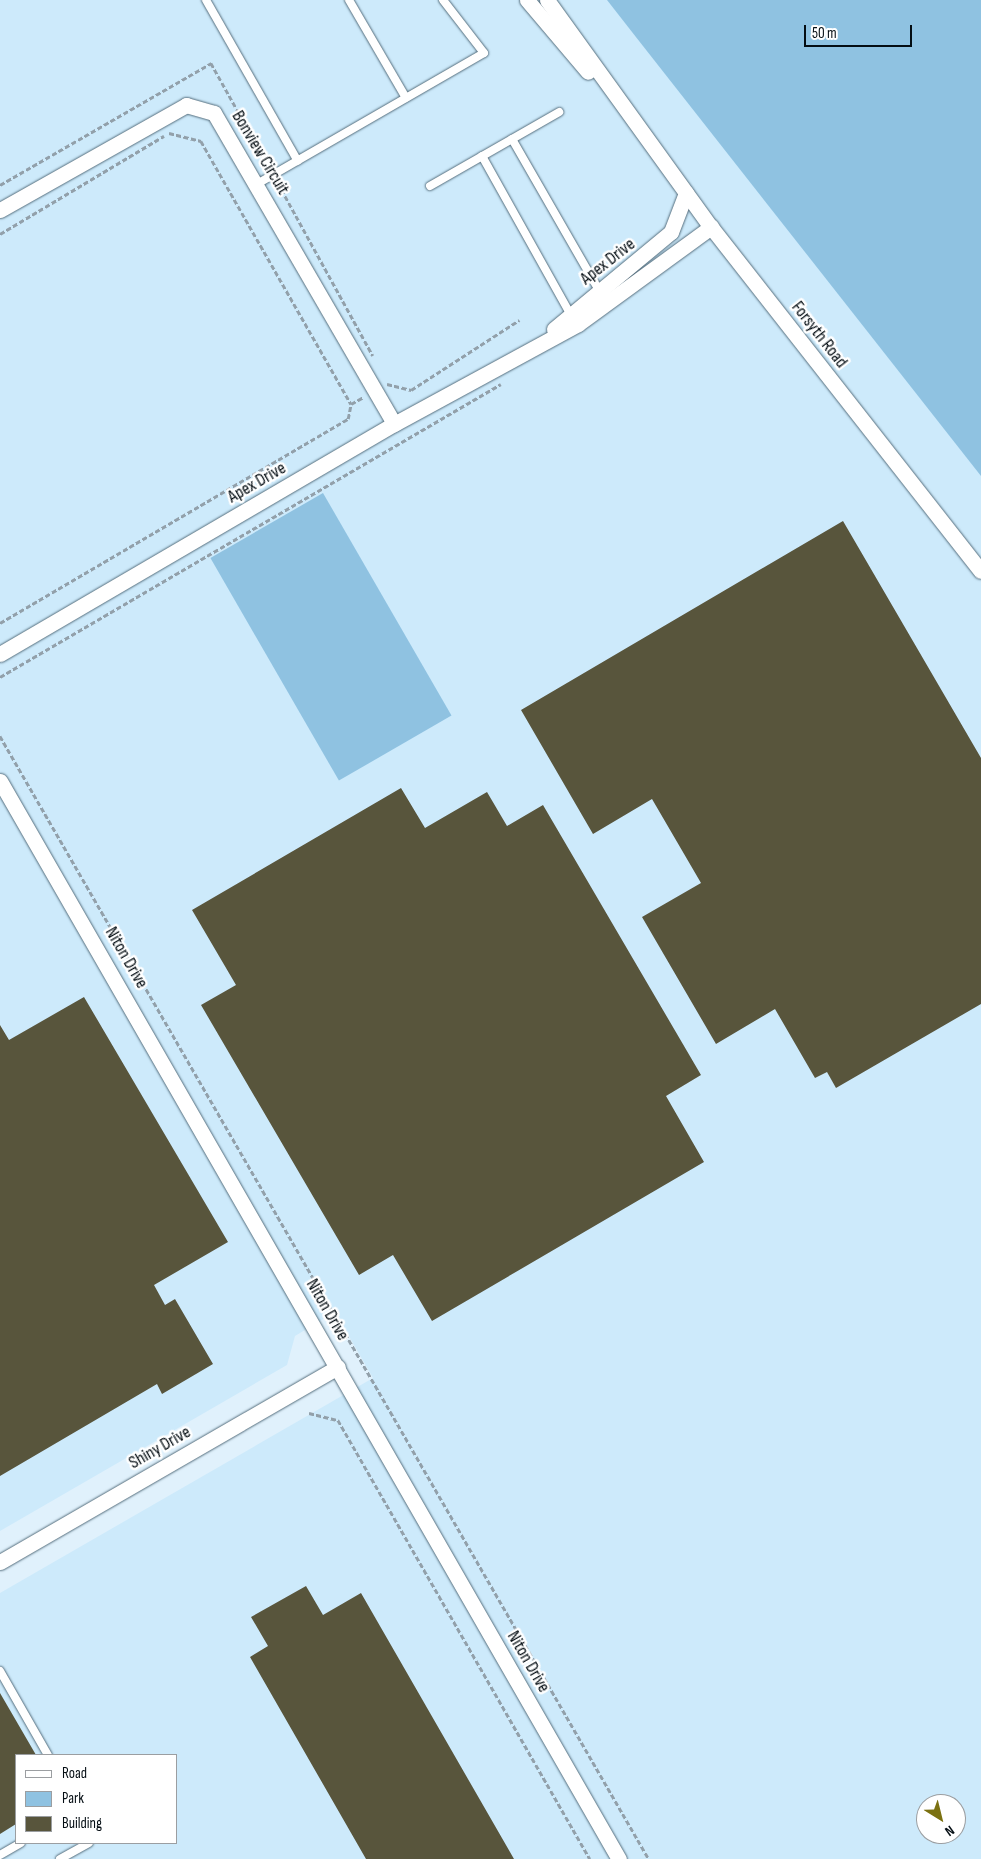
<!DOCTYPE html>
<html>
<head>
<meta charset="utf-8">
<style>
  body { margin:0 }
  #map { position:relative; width:981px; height:1859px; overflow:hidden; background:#e0f1fc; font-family:"Sofia Sans Condensed",sans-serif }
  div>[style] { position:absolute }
  .built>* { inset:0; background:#cdeafb }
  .green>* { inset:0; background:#8fc2e1; transform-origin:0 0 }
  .building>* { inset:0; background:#58553c }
  .path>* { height:2.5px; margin-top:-1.25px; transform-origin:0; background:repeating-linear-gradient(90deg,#92a0aa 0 5px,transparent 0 7.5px) }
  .roads { filter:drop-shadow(0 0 1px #556e7d) drop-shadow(0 0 1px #556e7d) }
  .lane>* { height:8px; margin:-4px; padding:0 4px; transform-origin:4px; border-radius:4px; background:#fff }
  .street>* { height:15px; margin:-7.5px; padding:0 7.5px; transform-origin:7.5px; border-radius:7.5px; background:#fff }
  span { translate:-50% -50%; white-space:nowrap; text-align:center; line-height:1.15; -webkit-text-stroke:5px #fff; paint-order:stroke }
  .street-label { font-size:18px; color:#040d13 }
  .legend { position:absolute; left:15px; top:1754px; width:162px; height:90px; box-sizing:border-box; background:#fff; border:1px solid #9b9ea1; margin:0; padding:6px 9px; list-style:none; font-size:15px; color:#040d13 }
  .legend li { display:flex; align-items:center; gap:10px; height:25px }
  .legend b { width:25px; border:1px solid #9b9ea1 }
  .north { position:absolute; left:916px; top:1794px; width:50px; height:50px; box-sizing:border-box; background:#fff; border:1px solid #9b9ea1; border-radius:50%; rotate:144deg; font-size:14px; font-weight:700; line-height:20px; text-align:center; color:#040d13 }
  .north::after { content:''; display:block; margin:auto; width:18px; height:22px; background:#7b7111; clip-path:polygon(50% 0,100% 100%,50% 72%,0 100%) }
  .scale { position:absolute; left:804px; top:25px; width:108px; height:22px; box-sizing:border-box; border:2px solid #040d13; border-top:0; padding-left:6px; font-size:15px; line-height:18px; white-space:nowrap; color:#040d13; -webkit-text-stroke:4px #fff; paint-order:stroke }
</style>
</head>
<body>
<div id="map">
  <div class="built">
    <i style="clip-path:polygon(evenodd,0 0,981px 0,981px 1859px,0 1859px,0 1593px,373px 1378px,335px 1312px,295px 1336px,287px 1365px,0 1531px,0 0,16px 1755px,176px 1755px,176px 1843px,16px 1843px,16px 1755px,0 0,926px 1804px,956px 1804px,956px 1834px,926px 1834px,926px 1804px)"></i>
  </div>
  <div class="green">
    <i style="clip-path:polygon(607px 0,981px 0,981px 476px,632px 32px)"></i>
    <i style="left:323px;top:493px;width:257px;height:130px;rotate:60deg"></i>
  </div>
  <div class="building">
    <i style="clip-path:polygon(843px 521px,981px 758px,981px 1004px,836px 1088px,827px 1072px,815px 1078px,775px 1009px,716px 1044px,642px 917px,701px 883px,652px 799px,593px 834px,521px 710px)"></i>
    <i style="clip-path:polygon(401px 788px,425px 828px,487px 792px,507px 826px,543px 805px,701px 1075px,666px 1096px,704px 1162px,432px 1321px,393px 1255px,359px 1275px,201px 1005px,236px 985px,192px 910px)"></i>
    <i style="clip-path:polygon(84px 997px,228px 1242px,154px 1285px,165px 1305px,175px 1299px,213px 1364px,162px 1394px,157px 1384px,0 1476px,0 1025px,9px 1040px)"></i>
    <i style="clip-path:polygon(306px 1586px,323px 1615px,361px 1593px,514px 1859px,366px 1859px,250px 1657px,268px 1646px,251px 1617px)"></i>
    <i style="clip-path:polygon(0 1693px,36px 1755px,16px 1755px,16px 1824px,0 1834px)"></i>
  </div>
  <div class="path">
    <i style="left:169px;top:133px;width:33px;rotate:14deg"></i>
    <i style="left:201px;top:141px;width:303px;rotate:60.3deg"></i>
    <i style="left:278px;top:183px;width:197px;rotate:61.2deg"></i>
    <i style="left:0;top:185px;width:244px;rotate:-30deg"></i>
    <i style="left:211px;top:63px;width:117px;rotate:60.8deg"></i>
    <i style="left:0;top:234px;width:191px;rotate:-30.9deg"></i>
    <i style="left:387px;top:384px;width:25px;rotate:14deg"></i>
    <i style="left:411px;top:390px;width:129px;rotate:-32.9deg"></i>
    <i style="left:0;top:623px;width:403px;rotate:-30.4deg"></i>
    <i style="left:348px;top:419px;width:15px;rotate:-79deg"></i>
    <i style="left:351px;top:404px;width:13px;rotate:-29deg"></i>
    <i style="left:0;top:677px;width:580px;rotate:-30.32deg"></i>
    <i style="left:0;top:736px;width:1297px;rotate:59.98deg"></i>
    <i style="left:309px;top:1413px;width:30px;rotate:14deg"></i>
    <i style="left:338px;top:1420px;width:506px;rotate:60.14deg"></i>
  </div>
  <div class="roads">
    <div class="lane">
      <i style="left:206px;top:0;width:185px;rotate:60.3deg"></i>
      <i style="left:349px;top:0;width:113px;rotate:59.8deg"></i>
      <i style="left:512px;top:139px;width:177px;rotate:60.1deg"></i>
      <i style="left:482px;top:156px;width:182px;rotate:60.8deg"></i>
      <i style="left:257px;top:184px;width:262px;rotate:-30deg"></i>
      <i style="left:484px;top:53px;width:67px;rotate:-127.7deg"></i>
      <i style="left:430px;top:186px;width:149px;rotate:-29.8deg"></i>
      <i style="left:0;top:1671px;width:97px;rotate:60.3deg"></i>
      <i style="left:0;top:1855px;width:24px;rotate:-30deg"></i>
      <i style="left:60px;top:1859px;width:33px;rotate:-29deg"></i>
    </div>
    <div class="street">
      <i style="left:527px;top:0;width:94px;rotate:49.7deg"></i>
      <i style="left:547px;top:0;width:280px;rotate:54.2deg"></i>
      <i style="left:711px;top:227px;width:437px;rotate:51.9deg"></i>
      <i style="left:0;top:210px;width:214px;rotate:-29.4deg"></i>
      <i style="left:186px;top:105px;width:29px;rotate:16deg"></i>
      <i style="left:214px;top:113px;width:359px;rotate:59.9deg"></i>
      <i style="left:554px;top:329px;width:152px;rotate:-39.7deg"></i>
      <i style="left:671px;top:232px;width:42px;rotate:-69deg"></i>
      <i style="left:0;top:654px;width:456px;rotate:-30.3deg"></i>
      <i style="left:394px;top:424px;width:209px;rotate:-28.5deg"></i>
      <i style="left:578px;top:324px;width:165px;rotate:-36.1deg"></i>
      <i style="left:0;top:781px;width:1243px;rotate:60.14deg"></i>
      <i style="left:0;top:1562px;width:390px;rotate:-30deg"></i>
    </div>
  </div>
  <div class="street-label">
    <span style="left:260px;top:153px;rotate:59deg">Bonview Circuit</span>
    <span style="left:608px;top:262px;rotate:-38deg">Apex Drive</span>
    <span style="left:819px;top:335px;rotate:52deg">Forsyth Road</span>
    <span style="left:257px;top:483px;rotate:-30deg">Apex Drive</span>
    <span style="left:126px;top:958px;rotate:60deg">Niton Drive</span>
    <span style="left:327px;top:1310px;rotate:60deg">Niton Drive</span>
    <span style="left:160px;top:1448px;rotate:-30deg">Shiny Drive</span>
    <span style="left:528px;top:1662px;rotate:60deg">Niton Drive</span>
  </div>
  <ul class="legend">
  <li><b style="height:6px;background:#fff"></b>Road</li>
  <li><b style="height:14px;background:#8fc2e1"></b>Park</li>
  <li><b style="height:14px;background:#58553c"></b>Building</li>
  </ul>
  <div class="north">N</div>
  <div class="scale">50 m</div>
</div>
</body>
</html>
